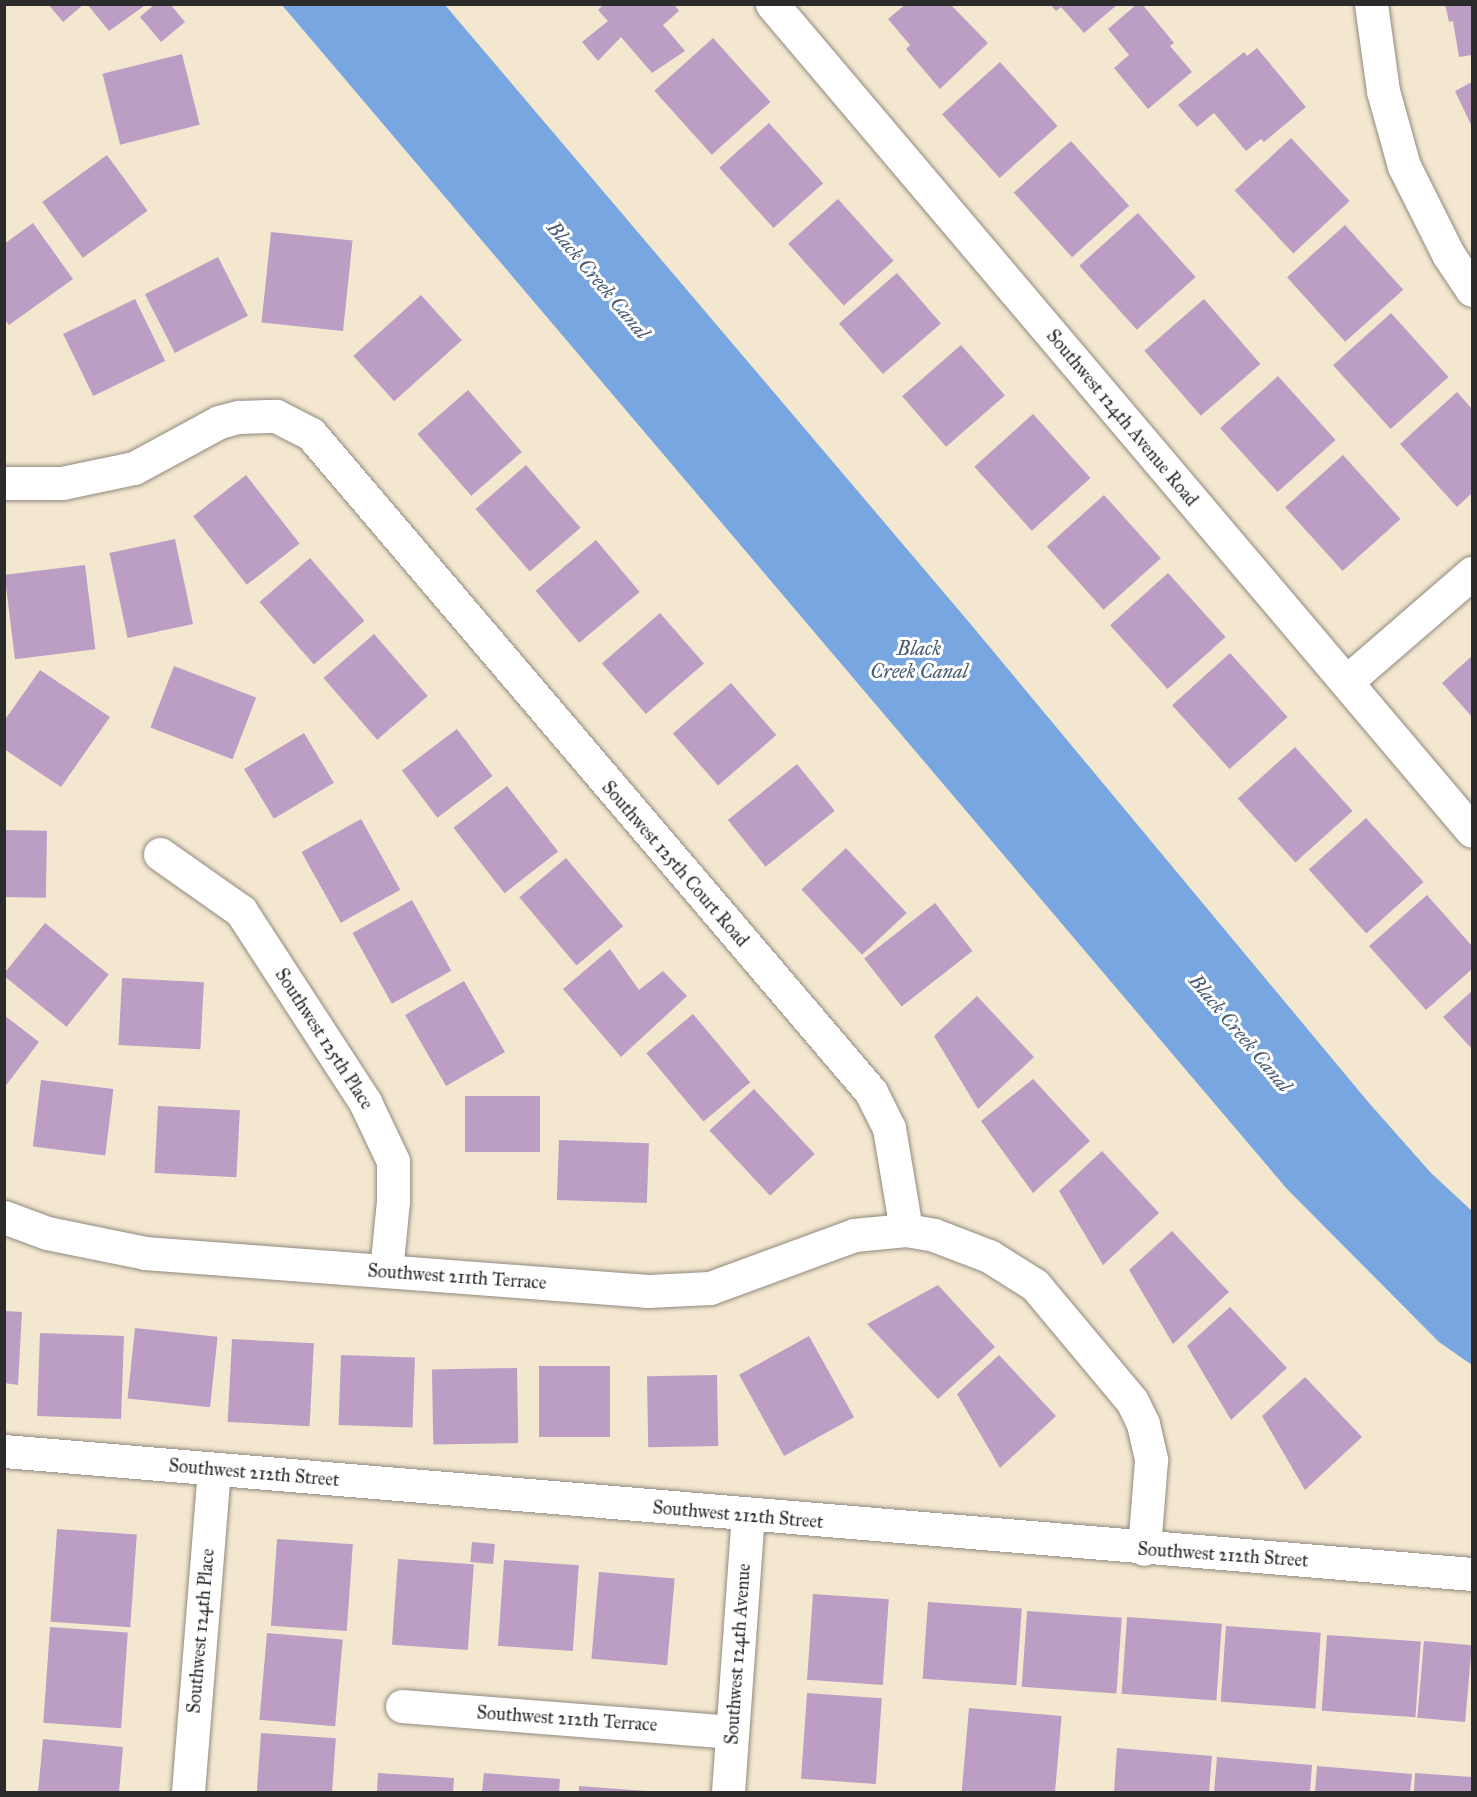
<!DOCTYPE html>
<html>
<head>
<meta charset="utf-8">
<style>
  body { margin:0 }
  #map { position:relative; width:1477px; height:1797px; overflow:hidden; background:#f4e7d0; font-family:"IM FELL Great Primer",serif }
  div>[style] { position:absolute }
  .water>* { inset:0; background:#77a6e1 }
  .building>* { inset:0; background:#bc9ec5; transform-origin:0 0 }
  .roads { filter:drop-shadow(0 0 2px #90897e) drop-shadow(0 0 2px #90897e) }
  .minor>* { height:33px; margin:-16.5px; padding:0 16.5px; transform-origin:16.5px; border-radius:16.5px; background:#fff }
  span { translate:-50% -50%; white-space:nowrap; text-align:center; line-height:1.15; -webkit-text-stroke:6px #fff; paint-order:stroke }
  .street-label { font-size:18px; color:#2b2b2b }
  .water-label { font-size:20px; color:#495c74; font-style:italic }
  .frame { position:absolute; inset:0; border:6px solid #2b2b2b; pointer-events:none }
</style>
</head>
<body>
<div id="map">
  <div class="water">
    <i style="clip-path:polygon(282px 5px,445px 5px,968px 621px,1369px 1103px,1431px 1173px,1472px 1211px,1472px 1365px,1439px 1342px,1287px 1189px)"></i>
  </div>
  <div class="building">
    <i style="clip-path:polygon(48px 4px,84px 4px,63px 22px)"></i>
    <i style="clip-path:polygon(87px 4px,147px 4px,109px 31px)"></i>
    <i style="clip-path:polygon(155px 4px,170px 4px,185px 22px,161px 42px,140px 17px)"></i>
    <i style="clip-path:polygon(604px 4px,674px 4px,679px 11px,663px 25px,685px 51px,652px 73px,621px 37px,598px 61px,582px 42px,608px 21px,598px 10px)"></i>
    <i style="clip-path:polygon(906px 4px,950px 4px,988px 43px,940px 89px,906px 49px,910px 45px,888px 19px)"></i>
    <i style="clip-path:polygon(1050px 4px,1118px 4px,1084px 33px,1061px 7px,1056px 11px)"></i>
    <i style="clip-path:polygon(1137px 4px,1142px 4px,1174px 43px,1170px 46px,1192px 72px,1148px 109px,1114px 68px,1129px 55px,1108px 29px)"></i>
    <i style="clip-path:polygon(1445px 4px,1472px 4px,1472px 55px,1459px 57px,1453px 21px,1449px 22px)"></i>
    <i style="left:713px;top:38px;width:86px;height:79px;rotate:48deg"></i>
    <i style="clip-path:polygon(1257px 48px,1306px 107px,1264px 142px,1261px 139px,1246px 151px,1214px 113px,1197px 127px,1178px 105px,1244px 52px,1247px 56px)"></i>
    <i style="left:182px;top:54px;width:73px;height:82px;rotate:76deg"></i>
    <i style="left:1000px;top:62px;width:86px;height:78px;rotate:48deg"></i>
    <i style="clip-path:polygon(1472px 82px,1472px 127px,1455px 91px)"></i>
    <i style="left:769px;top:123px;width:81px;height:67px;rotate:48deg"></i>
    <i style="left:1291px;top:138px;width:86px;height:77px;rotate:47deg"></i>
    <i style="left:1071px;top:141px;width:87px;height:77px;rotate:48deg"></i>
    <i style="left:107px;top:155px;width:69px;height:80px;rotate:54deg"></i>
    <i style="left:838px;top:199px;width:83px;height:67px;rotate:48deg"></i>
    <i style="left:1138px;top:213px;width:86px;height:79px;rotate:48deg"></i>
    <i style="clip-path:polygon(33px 223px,73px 279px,9px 325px,4px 319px,4px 244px)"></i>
    <i style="left:1345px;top:225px;width:87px;height:78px;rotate:48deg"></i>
    <i style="left:271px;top:232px;width:82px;height:91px;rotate:6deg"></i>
    <i style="left:218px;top:257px;width:66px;height:82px;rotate:63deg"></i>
    <i style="left:897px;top:273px;width:67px;height:77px;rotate:49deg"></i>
    <i style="left:421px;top:295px;width:61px;height:91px;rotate:48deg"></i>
    <i style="left:135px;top:299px;width:69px;height:80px;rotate:64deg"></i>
    <i style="left:1204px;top:299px;width:86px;height:79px;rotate:49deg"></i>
    <i style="left:1391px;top:313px;width:86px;height:78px;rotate:48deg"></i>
    <i style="left:961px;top:345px;width:67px;height:78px;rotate:49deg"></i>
    <i style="left:1278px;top:376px;width:86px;height:78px;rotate:48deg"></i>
    <i style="left:468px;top:390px;width:82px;height:67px;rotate:49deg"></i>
    <i style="clip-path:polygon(1457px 392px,1472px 409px,1472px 493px,1457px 507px,1400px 444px)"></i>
    <i style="left:1033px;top:414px;width:86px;height:79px;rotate:48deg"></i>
    <i style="left:1343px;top:455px;width:86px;height:78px;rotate:48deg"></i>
    <i style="left:526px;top:465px;width:83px;height:67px;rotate:49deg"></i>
    <i style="left:246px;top:475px;width:87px;height:67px;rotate:52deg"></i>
    <i style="left:1104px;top:495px;width:85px;height:77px;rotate:48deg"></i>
    <i style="left:175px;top:539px;width:87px;height:67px;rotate:78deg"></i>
    <i style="left:596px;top:540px;width:68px;height:79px;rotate:50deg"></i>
    <i style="left:310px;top:558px;width:83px;height:67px;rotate:49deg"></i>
    <i style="left:85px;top:565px;width:85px;height:81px;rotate:83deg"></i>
    <i style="left:1168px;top:573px;width:86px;height:78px;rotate:48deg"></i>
    <i style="left:660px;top:613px;width:67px;height:77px;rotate:49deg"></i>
    <i style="left:374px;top:634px;width:82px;height:67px;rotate:49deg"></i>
    <i style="left:1230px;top:653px;width:86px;height:78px;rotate:48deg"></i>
    <i style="clip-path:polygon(1472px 656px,1472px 717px,1442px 683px)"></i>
    <i style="left:174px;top:666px;width:88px;height:66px;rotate:21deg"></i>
    <i style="clip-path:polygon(40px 670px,110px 717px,61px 787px,4px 749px,4px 721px)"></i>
    <i style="left:731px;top:683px;width:69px;height:77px;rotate:49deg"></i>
    <i style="left:457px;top:729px;width:59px;height:69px;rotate:53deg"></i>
    <i style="left:304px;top:733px;width:58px;height:70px;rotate:59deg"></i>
    <i style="left:1295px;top:747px;width:86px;height:77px;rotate:48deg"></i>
    <i style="left:797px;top:764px;width:60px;height:89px;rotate:51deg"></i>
    <i style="left:507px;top:786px;width:83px;height:68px;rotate:52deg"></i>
    <i style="left:1366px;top:818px;width:86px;height:77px;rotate:48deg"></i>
    <i style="left:361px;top:819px;width:81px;height:68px;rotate:61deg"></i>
    <i style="left:4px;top:830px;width:43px;height:67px;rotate:1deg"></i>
    <i style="left:846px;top:848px;width:89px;height:61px;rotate:47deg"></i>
    <i style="left:566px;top:858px;width:89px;height:61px;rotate:50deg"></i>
    <i style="clip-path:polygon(1427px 895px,1472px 946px,1472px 969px,1426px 1010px,1369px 946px)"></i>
    <i style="left:412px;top:900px;width:81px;height:68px;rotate:61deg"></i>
    <i style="left:935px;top:903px;width:61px;height:90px;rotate:52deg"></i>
    <i style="left:45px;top:923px;width:82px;height:67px;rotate:39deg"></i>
    <i style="clip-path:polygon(610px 949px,639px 990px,663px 971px,687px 996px,621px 1057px,563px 989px)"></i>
    <i style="left:122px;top:978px;width:82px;height:67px;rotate:3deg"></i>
    <i style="left:464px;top:981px;width:82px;height:68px;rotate:60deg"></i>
    <i style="clip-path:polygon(1472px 991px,1472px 1049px,1443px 1017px)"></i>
    <i style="clip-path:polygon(977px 996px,1034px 1057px,978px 1109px,934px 1036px)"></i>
    <i style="left:693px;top:1014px;width:89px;height:61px;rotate:50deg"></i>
    <i style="clip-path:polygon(4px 1015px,39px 1042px,4px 1088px)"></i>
    <i style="clip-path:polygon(1033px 1079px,1090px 1141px,1033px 1193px,981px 1121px)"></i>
    <i style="left:41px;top:1080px;width:73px;height:67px;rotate:7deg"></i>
    <i style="left:754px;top:1089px;width:89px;height:61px;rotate:47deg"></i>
    <i style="left:465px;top:1096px;width:75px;height:56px"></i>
    <i style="left:158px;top:1106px;width:82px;height:67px;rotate:3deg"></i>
    <i style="left:559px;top:1140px;width:90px;height:60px;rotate:2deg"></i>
    <i style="clip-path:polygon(1102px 1151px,1159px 1213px,1103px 1265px,1059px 1191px)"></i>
    <i style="clip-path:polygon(1172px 1231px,1229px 1292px,1173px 1344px,1129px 1270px)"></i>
    <i style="clip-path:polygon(938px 1285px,995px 1347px,938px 1399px,867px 1324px)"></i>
    <i style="clip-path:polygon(1230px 1307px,1287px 1368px,1231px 1420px,1187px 1346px)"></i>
    <i style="clip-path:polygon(4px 1311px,22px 1312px,18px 1385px,4px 1383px)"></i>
    <i style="left:135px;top:1328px;width:83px;height:71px;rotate:6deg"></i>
    <i style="left:40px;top:1333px;width:84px;height:83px;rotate:2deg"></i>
    <i style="left:809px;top:1336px;width:93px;height:80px;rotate:61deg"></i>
    <i style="left:232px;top:1339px;width:82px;height:83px;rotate:3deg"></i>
    <i style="left:341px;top:1355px;width:74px;height:70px;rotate:2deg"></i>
    <i style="clip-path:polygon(999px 1355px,1056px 1416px,1000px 1468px,957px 1394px)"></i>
    <i style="left:610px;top:1366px;width:71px;height:71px;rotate:90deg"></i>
    <i style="left:517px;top:1368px;width:75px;height:85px;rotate:89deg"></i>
    <i style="left:717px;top:1375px;width:71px;height:70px;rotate:89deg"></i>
    <i style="clip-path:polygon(1305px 1377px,1362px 1437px,1305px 1490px,1262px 1416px)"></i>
    <i style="left:57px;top:1529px;width:80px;height:93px;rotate:4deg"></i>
    <i style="left:277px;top:1539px;width:76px;height:87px;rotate:4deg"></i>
    <i style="left:472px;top:1542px;width:23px;height:20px;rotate:5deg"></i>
    <i style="left:398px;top:1559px;width:76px;height:86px;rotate:4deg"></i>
    <i style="left:504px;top:1560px;width:75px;height:86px;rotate:4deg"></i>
    <i style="left:599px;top:1572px;width:76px;height:87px;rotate:5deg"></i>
    <i style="left:813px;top:1594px;width:76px;height:86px;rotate:4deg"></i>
    <i style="left:928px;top:1602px;width:94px;height:77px;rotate:4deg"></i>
    <i style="left:1027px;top:1611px;width:95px;height:76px;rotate:4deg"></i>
    <i style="left:1127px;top:1617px;width:95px;height:77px;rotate:4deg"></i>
    <i style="left:1226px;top:1626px;width:95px;height:76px;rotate:4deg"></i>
    <i style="left:50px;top:1627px;width:78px;height:96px;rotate:4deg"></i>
    <i style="left:267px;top:1633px;width:76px;height:87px;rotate:5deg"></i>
    <i style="left:1327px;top:1635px;width:94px;height:76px;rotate:4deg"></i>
    <i style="left:1424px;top:1641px;width:48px;height:77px;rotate:5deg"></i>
    <i style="left:807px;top:1693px;width:75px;height:86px;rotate:4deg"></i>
    <i style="left:969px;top:1708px;width:93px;height:84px;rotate:5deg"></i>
    <i style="left:261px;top:1733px;width:75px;height:59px;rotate:4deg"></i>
    <i style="clip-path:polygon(43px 1739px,123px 1747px,119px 1792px,38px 1792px)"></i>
    <i style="clip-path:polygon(1117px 1748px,1212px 1756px,1209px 1792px,1114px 1792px)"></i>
    <i style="clip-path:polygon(1217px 1757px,1312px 1765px,1310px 1792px,1214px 1792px)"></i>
    <i style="clip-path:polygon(1317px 1766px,1412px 1774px,1410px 1792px,1315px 1792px)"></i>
    <i style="clip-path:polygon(378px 1773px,454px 1778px,453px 1792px,377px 1792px)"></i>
    <i style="clip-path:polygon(484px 1773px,560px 1779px,559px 1792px,482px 1792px)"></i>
    <i style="clip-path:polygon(1415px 1773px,1472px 1777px,1472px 1792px,1414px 1792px)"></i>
    <i style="clip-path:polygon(579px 1786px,646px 1791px,646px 1792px,579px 1792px)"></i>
  </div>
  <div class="roads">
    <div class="minor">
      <i style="left:772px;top:4px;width:1083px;rotate:49.75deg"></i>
      <i style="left:1371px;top:4px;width:88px;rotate:82.1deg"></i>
      <i style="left:1383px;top:91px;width:78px;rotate:74.4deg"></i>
      <i style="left:1404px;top:166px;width:98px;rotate:63.4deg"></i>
      <i style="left:1448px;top:254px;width:43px;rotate:56.3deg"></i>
      <i style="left:4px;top:483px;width:58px"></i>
      <i style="left:62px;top:483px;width:74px;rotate:-11.8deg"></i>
      <i style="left:134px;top:468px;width:97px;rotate:-28.4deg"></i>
      <i style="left:219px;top:422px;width:20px;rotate:-15deg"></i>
      <i style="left:238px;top:417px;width:38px;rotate:-2deg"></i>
      <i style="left:276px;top:416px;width:39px;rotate:27deg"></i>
      <i style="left:311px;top:434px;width:864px;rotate:49.6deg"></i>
      <i style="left:871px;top:1092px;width:40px;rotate:63.4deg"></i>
      <i style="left:889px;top:1128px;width:103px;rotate:80.5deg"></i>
      <i style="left:1346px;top:682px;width:167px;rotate:-40.9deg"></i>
      <i style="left:160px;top:854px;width:99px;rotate:35.1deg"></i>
      <i style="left:241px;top:911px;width:228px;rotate:57deg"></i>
      <i style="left:365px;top:1102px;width:65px;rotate:64.6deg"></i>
      <i style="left:393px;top:1161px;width:40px;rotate:90deg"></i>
      <i style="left:393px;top:1201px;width:70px;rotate:95.7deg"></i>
      <i style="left:4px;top:1217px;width:46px;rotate:20.4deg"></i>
      <i style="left:47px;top:1233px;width:100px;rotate:11.5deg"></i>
      <i style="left:145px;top:1253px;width:504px;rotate:4.32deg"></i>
      <i style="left:648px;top:1291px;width:62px;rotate:-2.8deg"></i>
      <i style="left:710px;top:1288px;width:153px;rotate:-20.2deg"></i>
      <i style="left:854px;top:1235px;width:52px;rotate:-5.5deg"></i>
      <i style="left:906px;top:1230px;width:28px;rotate:10deg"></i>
      <i style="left:934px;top:1235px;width:59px;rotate:20.9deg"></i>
      <i style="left:989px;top:1256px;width:54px;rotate:32.2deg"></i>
      <i style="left:1035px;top:1285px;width:151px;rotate:50.1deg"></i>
      <i style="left:1132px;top:1401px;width:25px;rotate:64deg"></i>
      <i style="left:1143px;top:1424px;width:37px;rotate:77deg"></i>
      <i style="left:1151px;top:1460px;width:89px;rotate:94.5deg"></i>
      <i style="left:4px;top:1451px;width:1473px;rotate:4.79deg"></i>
      <i style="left:402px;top:1706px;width:331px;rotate:4.5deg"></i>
      <i style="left:188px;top:1792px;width:323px;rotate:-85.4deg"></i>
      <i style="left:728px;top:1792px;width:277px;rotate:-85.9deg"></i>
    </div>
  </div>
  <div class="street-label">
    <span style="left:1122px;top:418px;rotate:50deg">Southwest 124th Avenue Road</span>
    <span style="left:675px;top:864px;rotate:49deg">Southwest 125th Court Road</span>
    <span style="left:324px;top:1039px;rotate:57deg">Southwest 125th Place</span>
    <span style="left:457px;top:1277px;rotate:4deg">Southwest 211th Terrace</span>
    <span style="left:254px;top:1473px;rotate:5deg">Southwest 212th Street</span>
    <span style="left:738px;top:1515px;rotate:5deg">Southwest 212th Street</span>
    <span style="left:1223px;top:1555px;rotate:4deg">Southwest 212th Street</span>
    <span style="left:201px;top:1631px;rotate:-85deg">Southwest 124th Place</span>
    <span style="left:738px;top:1654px;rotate:-86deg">Southwest 124th Avenue</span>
    <span style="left:567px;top:1719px;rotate:4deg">Southwest 212th Terrace</span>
  </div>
  <div class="water-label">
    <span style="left:598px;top:280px;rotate:50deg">Black Creek Canal</span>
    <span style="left:919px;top:660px">Black<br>Creek Canal</span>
    <span style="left:1240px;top:1033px;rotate:50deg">Black Creek Canal</span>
  </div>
  <div class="frame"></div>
</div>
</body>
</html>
